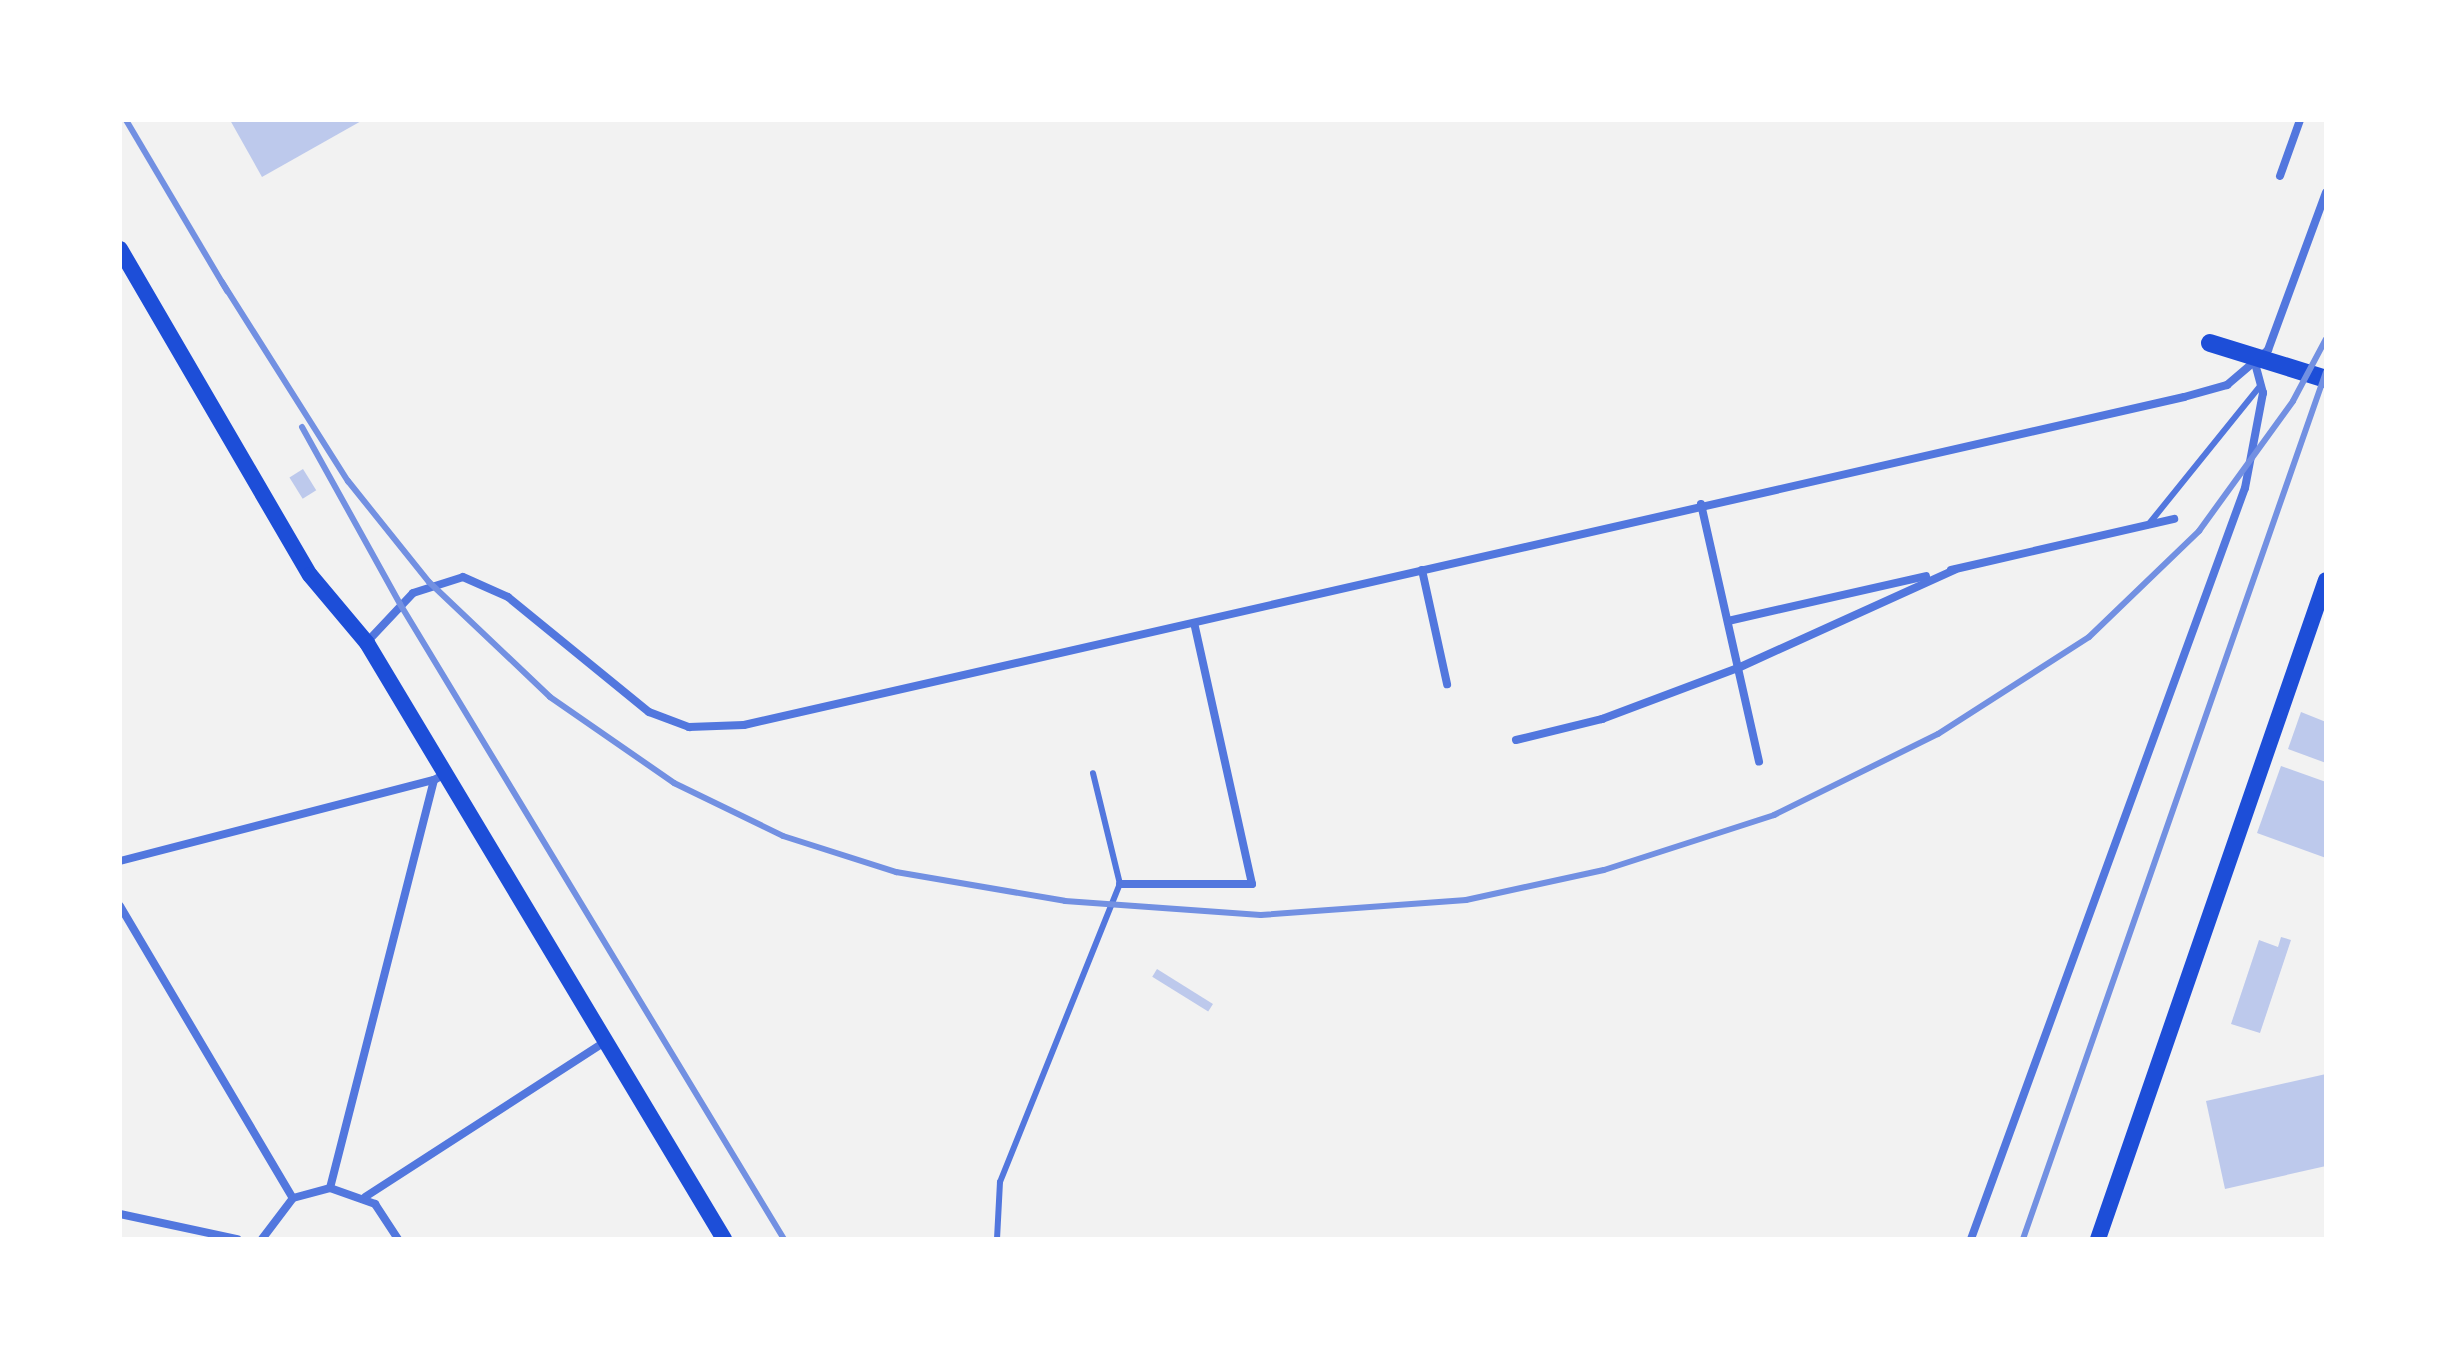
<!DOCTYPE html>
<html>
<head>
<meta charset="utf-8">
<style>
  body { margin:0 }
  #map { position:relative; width:2446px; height:1359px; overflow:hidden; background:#f2f2f2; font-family:Raleway,sans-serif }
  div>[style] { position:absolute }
  .building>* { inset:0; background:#bdc9ec; transform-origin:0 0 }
  .service>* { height:6px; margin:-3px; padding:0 3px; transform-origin:3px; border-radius:3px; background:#5277de }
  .minor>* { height:8px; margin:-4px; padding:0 4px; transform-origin:4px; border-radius:4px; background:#5277de }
  .secondary>* { height:16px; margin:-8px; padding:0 8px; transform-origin:8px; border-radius:8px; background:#1d4ed8 }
  .primary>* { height:18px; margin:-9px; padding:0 9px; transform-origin:9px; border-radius:9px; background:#1d4ed8 }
  .rail>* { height:6px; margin:-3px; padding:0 3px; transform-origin:3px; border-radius:3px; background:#7290e2 }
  span { translate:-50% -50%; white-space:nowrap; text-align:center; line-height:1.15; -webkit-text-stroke:7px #fff; paint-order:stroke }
  .frame { position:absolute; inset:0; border:122px solid #fff; pointer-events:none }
</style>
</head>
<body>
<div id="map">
  <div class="building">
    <i style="clip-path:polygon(230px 120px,363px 120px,262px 177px)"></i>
    <i style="left:303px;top:469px;width:25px;height:16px;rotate:58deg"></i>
    <i style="clip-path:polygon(2301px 712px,2326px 722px,2326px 763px,2288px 749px)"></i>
    <i style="clip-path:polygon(2281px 766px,2326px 782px,2326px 858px,2257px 833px)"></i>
    <i style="clip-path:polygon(2281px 937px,2291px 940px,2260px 1033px,2231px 1024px,2259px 940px,2278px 947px)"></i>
    <i style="left:1157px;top:969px;width:66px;height:9px;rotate:32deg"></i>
    <i style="clip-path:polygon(2326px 1074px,2326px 1166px,2225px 1189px,2206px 1101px)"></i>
  </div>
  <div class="service">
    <i style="left:2148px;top:525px;width:180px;rotate:-51.1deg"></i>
    <i style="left:997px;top:1239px;width:57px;rotate:-87deg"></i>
    <i style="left:1000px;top:1182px;width:321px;rotate:-68.1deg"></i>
    <i style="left:1120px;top:884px;width:114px;rotate:-103.7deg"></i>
  </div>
  <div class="minor">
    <i style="left:2280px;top:176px;width:59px;rotate:-70.3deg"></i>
    <i style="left:1701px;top:504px;width:264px;rotate:77.3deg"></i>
    <i style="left:1422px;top:570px;width:117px;rotate:77.6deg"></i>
    <i style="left:1951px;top:570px;width:229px;rotate:-12.9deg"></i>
    <i style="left:1728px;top:621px;width:203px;rotate:-12.8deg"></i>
    <i style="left:367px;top:642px;width:67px;rotate:-46.8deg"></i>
    <i style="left:413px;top:593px;width:52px;rotate:-17.7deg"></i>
    <i style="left:463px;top:577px;width:49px;rotate:24deg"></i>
    <i style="left:508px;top:597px;width:182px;rotate:39.2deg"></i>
    <i style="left:649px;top:712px;width:43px;rotate:20.6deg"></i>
    <i style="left:689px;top:727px;width:55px;rotate:-2.1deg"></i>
    <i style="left:744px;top:725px;width:1477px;rotate:-12.83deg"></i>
    <i style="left:2184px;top:397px;width:45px;rotate:-15.6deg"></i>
    <i style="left:2227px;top:385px;width:54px;rotate:-40.5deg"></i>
    <i style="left:2268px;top:350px;width:168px;rotate:-69.8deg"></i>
    <i style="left:1516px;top:740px;width:89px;rotate:-13.7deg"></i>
    <i style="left:1602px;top:719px;width:145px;rotate:-20.6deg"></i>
    <i style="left:1738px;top:668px;width:239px;rotate:-24.4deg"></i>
    <i style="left:120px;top:861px;width:324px;rotate:-14.5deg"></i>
    <i style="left:1120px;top:884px;width:132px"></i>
    <i style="left:1252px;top:884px;width:267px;rotate:-102.5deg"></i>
    <i style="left:120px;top:906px;width:339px;rotate:59.4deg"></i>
    <i style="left:330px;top:1188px;width:421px;rotate:-75.7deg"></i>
    <i style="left:434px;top:780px;width:13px;rotate:-29deg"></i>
    <i style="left:365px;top:1197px;width:287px;rotate:-32.9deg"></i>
    <i style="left:120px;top:1214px;width:120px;rotate:12.1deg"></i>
    <i style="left:262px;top:1239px;width:51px;rotate:-52.9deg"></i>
    <i style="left:293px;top:1198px;width:38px;rotate:-15deg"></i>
    <i style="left:330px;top:1188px;width:48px;rotate:19.6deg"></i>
    <i style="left:375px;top:1204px;width:42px;rotate:56.7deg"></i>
    <i style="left:1971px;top:1239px;width:799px;rotate:-69.96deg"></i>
    <i style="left:2245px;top:488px;width:97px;rotate:-79.3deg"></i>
    <i style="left:2263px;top:393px;width:28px;rotate:-105deg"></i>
  </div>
  <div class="secondary">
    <i style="left:120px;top:249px;width:377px;rotate:59.8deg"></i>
    <i style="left:310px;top:575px;width:89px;rotate:50deg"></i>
    <i style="left:367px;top:643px;width:695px;rotate:59.08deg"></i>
    <i style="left:2098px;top:1239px;width:697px;rotate:-70.92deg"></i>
  </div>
  <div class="primary">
    <i style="left:2210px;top:343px;width:121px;rotate:17.2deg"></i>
  </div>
  <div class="rail">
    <i style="left:126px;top:120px;width:199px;rotate:59.4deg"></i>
    <i style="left:222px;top:282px;width:236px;rotate:57.7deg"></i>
    <i style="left:348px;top:481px;width:129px;rotate:51.3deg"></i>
    <i style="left:429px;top:582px;width:167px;rotate:43.5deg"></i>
    <i style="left:550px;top:697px;width:151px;rotate:34.7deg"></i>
    <i style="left:674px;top:783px;width:121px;rotate:25.9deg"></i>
    <i style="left:783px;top:836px;width:119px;rotate:17.7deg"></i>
    <i style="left:896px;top:872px;width:171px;rotate:9.7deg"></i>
    <i style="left:1065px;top:901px;width:196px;rotate:4.1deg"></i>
    <i style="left:1261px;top:915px;width:206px;rotate:-4.2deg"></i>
    <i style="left:1466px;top:900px;width:141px;rotate:-12.3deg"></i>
    <i style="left:1604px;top:870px;width:179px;rotate:-17.9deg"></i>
    <i style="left:1774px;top:815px;width:183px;rotate:-26.3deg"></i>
    <i style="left:1938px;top:734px;width:179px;rotate:-32.7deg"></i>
    <i style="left:2089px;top:637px;width:153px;rotate:-43.9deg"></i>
    <i style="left:2199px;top:531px;width:160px;rotate:-54.1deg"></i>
    <i style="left:2293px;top:401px;width:70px;rotate:-62deg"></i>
    <i style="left:302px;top:427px;width:202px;rotate:61deg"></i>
    <i style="left:400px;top:604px;width:742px;rotate:58.84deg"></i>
    <i style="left:2023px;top:1239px;width:918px;rotate:-70.74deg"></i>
  </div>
  <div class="frame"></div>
</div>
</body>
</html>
